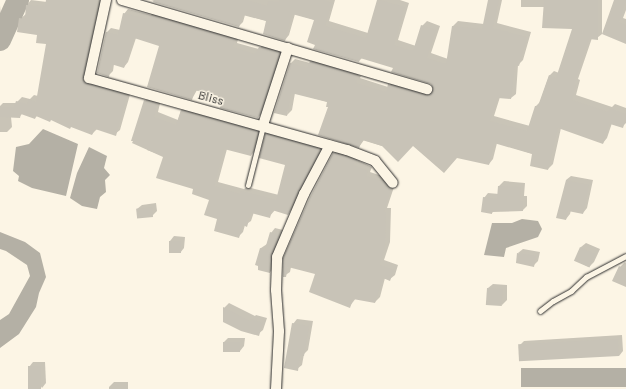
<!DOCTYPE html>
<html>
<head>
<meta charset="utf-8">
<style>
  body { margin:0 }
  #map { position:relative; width:626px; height:389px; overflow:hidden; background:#fcf5e5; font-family:Mali,sans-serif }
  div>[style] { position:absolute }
  .water>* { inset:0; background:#b4b0a5; transform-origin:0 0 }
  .shadow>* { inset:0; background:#0003 }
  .river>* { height:22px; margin:-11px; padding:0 11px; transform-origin:11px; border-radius:11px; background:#b4b0a5 }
  .building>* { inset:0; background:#c8c3b7; transform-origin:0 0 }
  .roads { filter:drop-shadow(0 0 1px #2b2b2b) drop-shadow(0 0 1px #2b2b2b) }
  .service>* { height:5px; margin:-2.5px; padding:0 2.5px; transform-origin:2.5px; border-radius:2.5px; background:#fcf5e5 }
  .minor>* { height:10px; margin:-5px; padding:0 5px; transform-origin:5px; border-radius:5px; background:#fcf5e5 }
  span { translate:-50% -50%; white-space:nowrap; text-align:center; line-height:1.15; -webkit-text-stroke:3px #fcf5e5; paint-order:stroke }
  .street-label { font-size:12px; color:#2b2b2b }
</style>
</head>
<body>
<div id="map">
  <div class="water">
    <i style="clip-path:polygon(43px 129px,78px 144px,66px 196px,32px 188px,18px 181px,19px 176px,13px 171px,16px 147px,29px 144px)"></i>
    <i style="clip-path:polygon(89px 147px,107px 156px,104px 168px,110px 175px,105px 180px,106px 192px,100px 197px,97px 209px,82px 206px,70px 198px,77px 173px)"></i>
    <i style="clip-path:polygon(522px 219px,538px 221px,542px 229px,538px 237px,506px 248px,504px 257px,484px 255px,492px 223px,512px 223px)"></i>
    <i style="clip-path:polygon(0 232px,25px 242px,40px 253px,46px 277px,39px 293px,36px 307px,19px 334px,0 348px,0 320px,9px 314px,30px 276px,27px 265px,6px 251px,0 249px)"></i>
    <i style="left:626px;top:368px;width:19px;height:105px;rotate:90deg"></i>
  </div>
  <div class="shadow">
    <i style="clip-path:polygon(31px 0,47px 2px,47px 0,102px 0,87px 75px,131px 91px,120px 130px,115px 134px,97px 129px,92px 134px,51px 119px,37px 116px,35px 118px,23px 113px,19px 117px,11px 117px,12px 127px,7px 132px,0 132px,0 106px,3px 103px,16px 103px,22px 97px,30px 99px,34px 95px,38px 96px,47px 43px,20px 19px,26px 14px,27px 5px)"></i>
    <i style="clip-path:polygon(151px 0,335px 0,329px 21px,368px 33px,378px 0,400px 0,409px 3px,398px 40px,416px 46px,422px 26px,427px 21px,440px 26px,431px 53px,448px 59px,453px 26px,458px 21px,484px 24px,489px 0,502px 0,497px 23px,531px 32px,523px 60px,518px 65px,516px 94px,511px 98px,500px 97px,494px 116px,530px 126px,536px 106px,540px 102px,549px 76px,554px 71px,559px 73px,573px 28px,545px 7px,521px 7px,521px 0,602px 0,602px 34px,597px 38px,592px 38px,578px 79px,580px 80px,576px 95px,612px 107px,615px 104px,626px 108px,626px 123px,622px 127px,612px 123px,607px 138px,603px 143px,561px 128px,553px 164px,548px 169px,533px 154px,497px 143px,493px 159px,489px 164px,413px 145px,382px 146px,364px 140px,359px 147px,329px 107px,328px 102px,295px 93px,292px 110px,287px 115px,291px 63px,295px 59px,310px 63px,315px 57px,360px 70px,358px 75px,361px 76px,360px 78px,388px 87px,393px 80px,434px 91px,433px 84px,394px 67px,362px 58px,359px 61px,316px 44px,315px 20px,295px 14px,289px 35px,285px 40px,267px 21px,245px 15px,243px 22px,239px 26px)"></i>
    <i style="clip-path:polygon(615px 0,626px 0,626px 10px,623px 18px,626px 19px,626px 43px,603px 33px)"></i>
    <i style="clip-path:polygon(0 5px,2px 35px,0 37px)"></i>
    <i style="clip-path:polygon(128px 9px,151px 15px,155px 11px,239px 35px,237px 43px,259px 49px,265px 43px,284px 48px,263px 113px,258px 117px,219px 95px,197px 90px,192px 99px,160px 45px,136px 38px,128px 62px,124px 67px,114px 64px,113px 71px,108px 76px,106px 33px,111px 28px,120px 30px,124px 14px)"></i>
    <i style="clip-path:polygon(150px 96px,161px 99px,158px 112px,178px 120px,181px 111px,186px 106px,261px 127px,256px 150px,251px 155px,227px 149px,218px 182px,244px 189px,247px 187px,279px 195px,287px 165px,266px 134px,271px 130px,324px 145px,292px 209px,288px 214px,275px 210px,269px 217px,254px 212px,251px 221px,245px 225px,243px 232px,238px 237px,218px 218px,210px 199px,194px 189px,164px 156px,147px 150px,145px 101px)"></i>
    <i style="clip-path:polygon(339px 149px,359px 156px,357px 160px,372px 167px,370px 172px,388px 178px,395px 184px,387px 208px,391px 208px,390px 242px,384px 260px,398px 265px,395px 275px,390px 279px,385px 278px,380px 297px,375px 302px,356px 298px,350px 306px,316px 273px,291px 267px,290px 272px,284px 276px,334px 153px)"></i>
    <i style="clip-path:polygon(571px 176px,593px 180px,587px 208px,583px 213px,571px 210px,570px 214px,566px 219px,566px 180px)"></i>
    <i style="clip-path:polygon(504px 181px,525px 183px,524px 196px,527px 196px,527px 206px,523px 210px,494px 211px,492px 213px,484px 198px,488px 193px,499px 194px,499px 186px)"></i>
    <i style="clip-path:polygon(156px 203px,157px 211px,152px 216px,137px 209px,142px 205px)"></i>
    <i style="clip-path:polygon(275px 228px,283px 230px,274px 268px,270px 272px,260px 265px,261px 248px,267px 244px,271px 233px)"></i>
    <i style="clip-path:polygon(174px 236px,185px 237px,184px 248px,180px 253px,170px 241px)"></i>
    <i style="clip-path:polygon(586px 243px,600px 249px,594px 262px,589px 267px,575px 260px,581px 247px)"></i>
    <i style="clip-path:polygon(523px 249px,540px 252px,538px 261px,533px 266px,518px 253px)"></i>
    <i style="clip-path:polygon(625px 262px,626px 263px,626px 286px,620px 267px)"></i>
    <i style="clip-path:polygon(493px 284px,507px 285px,507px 300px,502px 305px,488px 288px)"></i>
    <i style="clip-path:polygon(229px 303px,255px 316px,256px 315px,267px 318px,263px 330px,258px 334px,224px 321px,224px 308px)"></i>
    <i style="clip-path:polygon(297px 319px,313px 321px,308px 350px,304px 354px,302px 365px,297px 369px,293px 324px)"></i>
    <i style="clip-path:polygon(622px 335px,623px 351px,619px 356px,519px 346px,524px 341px)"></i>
    <i style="clip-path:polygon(228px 338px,245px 338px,244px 346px,240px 351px,224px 342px)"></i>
    <i style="clip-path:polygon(33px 362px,45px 362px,46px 383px,42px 388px,29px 367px)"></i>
    <i style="clip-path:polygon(114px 382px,128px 382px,128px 389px,109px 389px,109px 387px)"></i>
  </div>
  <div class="river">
    <i style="left:0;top:40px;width:44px;rotate:-65.8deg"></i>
  </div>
  <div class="building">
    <i style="clip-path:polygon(46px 0,97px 0,83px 79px,87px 84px,127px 95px,116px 136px,95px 129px,92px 135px,71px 127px,70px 129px,51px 120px,50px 122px,36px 116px,35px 119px,21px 114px,20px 118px,0 117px,0 107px,14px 107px,16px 101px,27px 104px,29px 99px,36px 102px,46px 44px,36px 43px,37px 35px,17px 32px,19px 18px,25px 19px,26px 5px,45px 6px)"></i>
    <i style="clip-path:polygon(154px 0,247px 0,267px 6px,268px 1px,279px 2px,279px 0,324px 0,332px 3px,325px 26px,366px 38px,377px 0,380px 0,405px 7px,394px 45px,413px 51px,421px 25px,436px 30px,427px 58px,446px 64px,452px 26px,482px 29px,488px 0,499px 0,493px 28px,527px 37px,519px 66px,515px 65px,511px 99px,498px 98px,490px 121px,527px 131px,535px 106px,538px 106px,549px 75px,556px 78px,572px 29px,542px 28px,544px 0,598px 0,598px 40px,589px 39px,574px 84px,576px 85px,572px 100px,608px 112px,609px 108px,626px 114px,626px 118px,623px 128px,610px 124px,603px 144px,558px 128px,548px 170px,530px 166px,532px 154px,494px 143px,489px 165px,457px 158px,444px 173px,413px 146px,398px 162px,382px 146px,362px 140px,359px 148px,318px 135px,328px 107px,326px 107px,327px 102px,291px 93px,287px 116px,274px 113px,290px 63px,307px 68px,310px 61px,356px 75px,354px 80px,357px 80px,356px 83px,386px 92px,388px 84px,428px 95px,433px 90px,431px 84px,391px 72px,393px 68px,360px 58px,359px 62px,313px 49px,315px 45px,307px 42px,314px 20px,292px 14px,285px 41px,263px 34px,266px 21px,243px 15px,239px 27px,153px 2px)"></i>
    <i style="clip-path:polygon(614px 0,626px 0,619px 22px,626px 25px,626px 44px,602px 34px)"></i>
    <i style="clip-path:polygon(123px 13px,148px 19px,149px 15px,235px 40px,233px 47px,255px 54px,259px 47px,280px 53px,258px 118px,220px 108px,222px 99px,217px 98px,218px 96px,194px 90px,192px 100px,147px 87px,159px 46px,134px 38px,124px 68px,111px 64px,109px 77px,97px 73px,106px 32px,118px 35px)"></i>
    <i style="clip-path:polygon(144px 100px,157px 104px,154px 117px,176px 125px,181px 110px,216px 122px,216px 120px,257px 132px,251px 156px,224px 149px,214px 186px,240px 194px,241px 191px,276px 200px,285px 165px,259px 158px,265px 134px,290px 141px,289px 144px,308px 149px,309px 146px,320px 149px,288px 215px,272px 210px,270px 218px,251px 213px,247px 227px,243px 225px,239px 238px,214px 231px,217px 219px,204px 215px,209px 200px,192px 194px,193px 189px,156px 178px,163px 157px,132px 143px,133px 141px,131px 141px)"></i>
    <i style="clip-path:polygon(333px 153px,356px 160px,353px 165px,368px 171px,366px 176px,384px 182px,391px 189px,384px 212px,386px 212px,385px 247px,380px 265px,394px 270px,390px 281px,383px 278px,375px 303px,353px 299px,350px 308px,309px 292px,315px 274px,288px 267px,286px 277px,283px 277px,283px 258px,310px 197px)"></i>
    <i style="clip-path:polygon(566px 180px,589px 185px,583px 214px,568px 211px,566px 220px,556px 218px)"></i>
    <i style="clip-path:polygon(498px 186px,521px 187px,520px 201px,523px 201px,523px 211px,492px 212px,492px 214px,481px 212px,483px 197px,497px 199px)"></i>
    <i style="left:152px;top:207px;width:10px;height:16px;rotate:84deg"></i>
    <i style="clip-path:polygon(270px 232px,279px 235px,271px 255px,270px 273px,258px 270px,258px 266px,255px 265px,260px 248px,265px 249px)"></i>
    <i style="left:169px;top:241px;width:12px;height:12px"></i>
    <i style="left:580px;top:247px;width:17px;height:15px;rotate:24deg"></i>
    <i style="clip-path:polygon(517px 253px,536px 256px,534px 267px,516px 263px)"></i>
    <i style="clip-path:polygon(619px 266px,626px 270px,626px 287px,612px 281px)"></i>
    <i style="left:487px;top:288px;width:16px;height:17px;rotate:4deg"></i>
    <i style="clip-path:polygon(223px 307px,250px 321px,251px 319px,263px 323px,259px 336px,241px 331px,223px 322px)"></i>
    <i style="clip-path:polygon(292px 323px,309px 326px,304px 356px,300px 356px,298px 371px,284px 368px)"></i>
    <i style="left:618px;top:339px;width:17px;height:100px;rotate:87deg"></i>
    <i style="left:223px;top:342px;width:17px;height:10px"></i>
    <i style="left:28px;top:366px;width:13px;height:23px"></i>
  </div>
  <div class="roads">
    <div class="service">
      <i style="left:248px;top:185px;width:61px;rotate:-75.7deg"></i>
      <i style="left:540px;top:311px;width:16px;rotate:-38deg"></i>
      <i style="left:553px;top:301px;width:21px;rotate:-29deg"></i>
      <i style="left:571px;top:291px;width:21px;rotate:-43deg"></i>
      <i style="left:586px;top:277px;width:45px;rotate:-27.7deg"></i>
    </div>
    <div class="minor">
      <i style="left:106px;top:0;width:80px;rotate:102.3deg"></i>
      <i style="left:89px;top:78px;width:268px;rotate:15.6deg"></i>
      <i style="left:347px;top:150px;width:30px;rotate:21deg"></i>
      <i style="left:375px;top:161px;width:28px;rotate:51deg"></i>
      <i style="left:122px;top:0;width:318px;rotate:16.3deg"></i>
      <i style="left:263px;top:125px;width:81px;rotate:-72deg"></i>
      <i style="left:276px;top:389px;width:58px;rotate:-87deg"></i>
      <i style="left:279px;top:331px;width:41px;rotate:-94.2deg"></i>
      <i style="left:276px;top:290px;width:33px;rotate:-88deg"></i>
      <i style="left:277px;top:257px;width:69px;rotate:-66.8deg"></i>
      <i style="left:304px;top:194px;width:55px;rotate:-62deg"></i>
    </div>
  </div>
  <div class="street-label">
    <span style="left:211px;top:98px;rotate:15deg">Bliss</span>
  </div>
</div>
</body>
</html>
